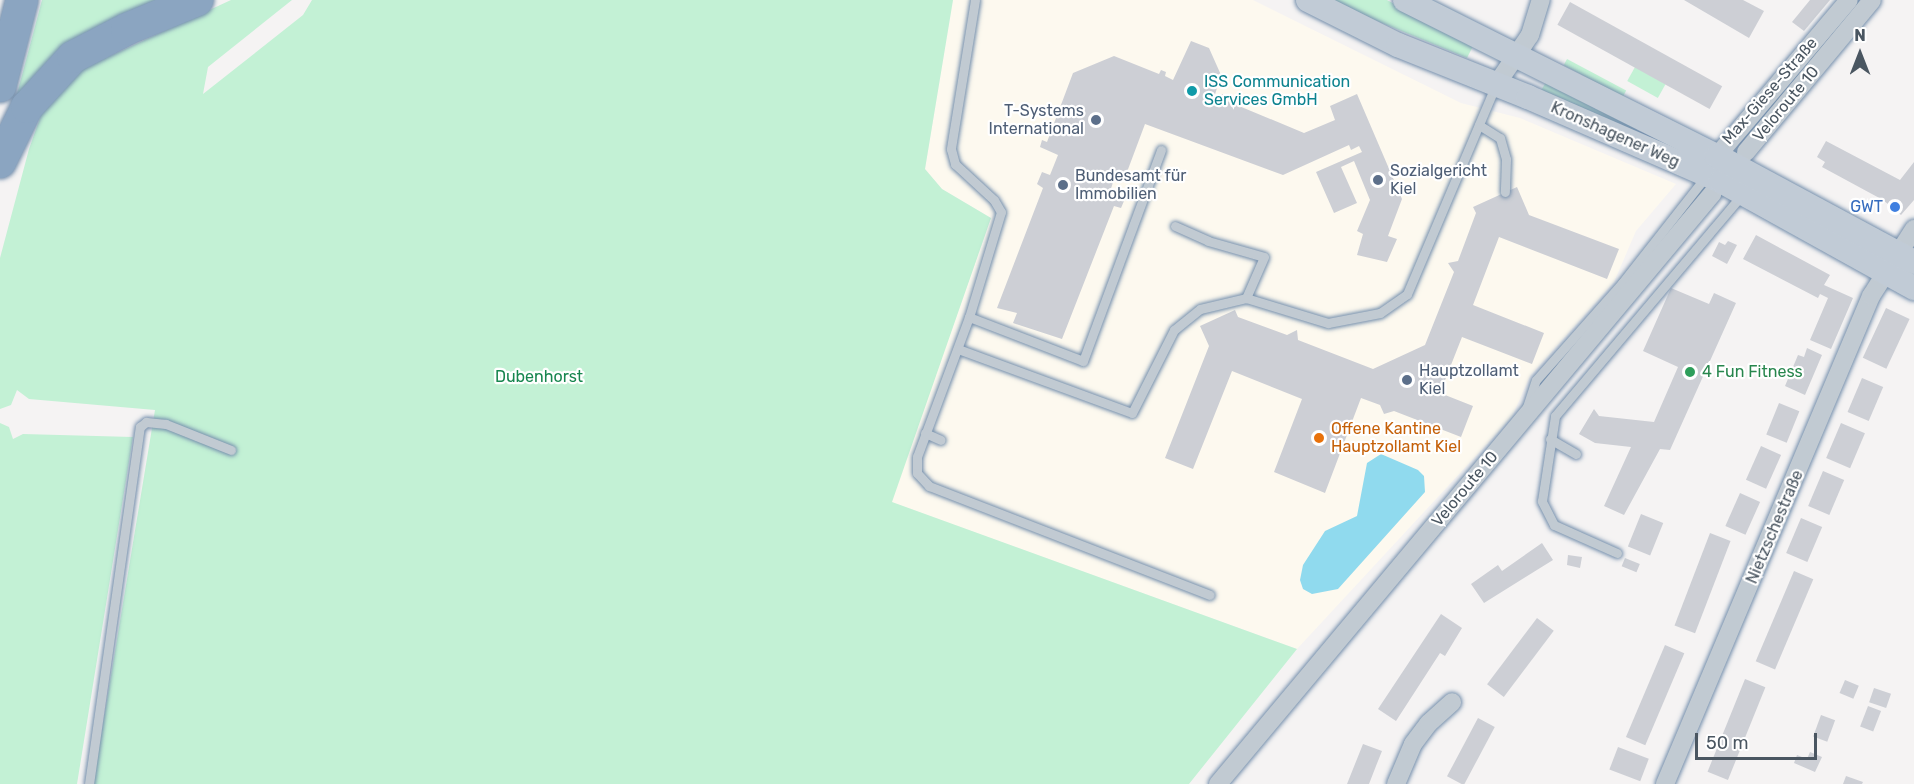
<!DOCTYPE html>
<html>
<head>
<meta charset="utf-8">
<style>
  body { margin:0 }
  #map { position:relative; width:1914px; height:784px; overflow:hidden; background:#f5f3f3; font-family:Rubik,sans-serif }
  div>[style] { position:absolute }
  .commercial>* { inset:0; background:#fdf9ef }
  .green>* { inset:0; background:#c3f1d5; transform-origin:0 0 }
  .water>* { inset:0; background:#90daee }
  .building>* { inset:0; background:#cdcfd5; transform-origin:0 0 }
  .roads { filter:drop-shadow(0 0 2px #7690ad) drop-shadow(0 0 2px #7690ad) }
  .lane>* { height:9px; margin:-4.5px; padding:0 4.5px; transform-origin:4.5px; border-radius:4.5px; background:#c1cad2 }
  .street>* { height:18px; margin:-9px; padding:0 9px; transform-origin:9px; border-radius:9px; background:#c1cad2 }
  .secondary>* { height:24px; margin:-12px; padding:0 12px; transform-origin:12px; border-radius:12px; background:#c1cbd6 }
  .highway>* { height:32px; margin:-16px; padding:0 16px; transform-origin:16px; border-radius:16px; background:#8ba5c1 }
  .dots>* { width:16px; height:16px; translate:-50% -50%; box-sizing:border-box; border:3px solid #fff; border-radius:50% }
  span { translate:-50% -50%; white-space:nowrap; text-align:center; line-height:1.15; -webkit-text-stroke:4.5px #fff; paint-order:stroke }
  .culture-label { font-size:16px; color:#0d838f }
  .left { translate:0 -50%; text-align:left }
  .street-label { font-size:16px; color:#4a5661 }
  .service-label { font-size:16px; color:#4e5e75 }
  .right { translate:-100% -50%; text-align:right }
  .shop-label { font-size:16px; color:#366cbe }
  .leisure-label { font-size:16px; color:#27864d }
  .park-label { font-size:16px; color:#17864f }
  .food-label { font-size:16px; color:#c56008 }
  .north { position:absolute; left:1830px; top:24px; width:60px; height:60px; -webkit-text-stroke:4px #fff; paint-order:stroke; rotate:0deg; font-size:16px; font-weight:700; line-height:24px; text-align:center; color:#4a5661 }
  .north::after { content:''; display:block; margin:auto; width:21px; height:27px; background:#4a5661; clip-path:polygon(50% 0,100% 100%,50% 72%,0 100%) }
  .scale { position:absolute; left:1695px; top:733px; width:122px; height:27px; box-sizing:border-box; border:3px solid #4a5661; border-top:0; padding-left:8px; font-size:18px; line-height:21px; white-space:nowrap; color:#4a5661; -webkit-text-stroke:4px #fff; paint-order:stroke }
</style>
</head>
<body>
<div id="map">
  <div class="commercial">
    <i style="clip-path:polygon(953px 0,1253px 0,1461px 103px,1520px 118px,1676px 184px,1636px 231px,1614px 282px,1530px 376px,1512px 417px,1297px 649px,891px 502px,991px 218px,942px 189px,925px 169px)"></i>
  </div>
  <div class="green">
    <i style="clip-path:polygon(42px 0,179px 0,13px 109px)"></i>
    <i style="clip-path:polygon(231px 0,292px 0,208px 67px,203px 94px,303px 15px,312px 0,953px 0,925px 169px,942px 189px,991px 218px,892px 502px,1297px 649px,1189px 784px,93px 784px,155px 410px,29px 399px,17px 390px,11px 405px,0 409px,0 258px,29px 149px,41px 115px,62px 88px,82px 69px)"></i>
    <i style="clip-path:polygon(1326px 0,1387px 0,1473px 46px,1467px 58px)"></i>
    <i style="left:1567px;top:59px;width:67px;height:7px;rotate:28deg"></i>
    <i style="left:1635px;top:67px;width:35px;height:16px;rotate:29deg"></i>
    <i style="clip-path:polygon(1546px 82px,1724px 166px,1719px 172px,1539px 94px)"></i>
    <i style="clip-path:polygon(0 423px,9px 427px,13px 439px,23px 434px,133px 437px,77px 784px,0 784px)"></i>
  </div>
  <div class="water">
    <i style="clip-path:polygon(1381px 454px,1418px 470px,1424px 476px,1425px 492px,1338px 589px,1312px 594px,1303px 589px,1300px 580px,1303px 565px,1325px 531px,1357px 516px,1367px 463px)"></i>
  </div>
  <div class="building">
    <i style="clip-path:polygon(1684px 0,1743px 0,1764px 11px,1749px 38px)"></i>
    <i style="clip-path:polygon(1810px 0,1830px 0,1804px 31px,1792px 22px)"></i>
    <i style="left:1570px;top:2px;width:174px;height:26px;rotate:29deg"></i>
    <i style="clip-path:polygon(1191px 41px,1209px 48px,1221px 75px,1213px 101px,1219px 103px,1222px 94px,1229px 96px,1227px 101px,1304px 133px,1335px 120px,1330px 106px,1357px 94px,1402px 199px,1388px 236px,1397px 239px,1387px 262px,1357px 255px,1363px 234px,1357px 231px,1370px 200px,1354px 161px,1341px 167px,1357px 203px,1334px 213px,1316px 172px,1362px 152px,1359px 146px,1351px 150px,1349px 145px,1283px 175px,1145px 124px,1124px 180px,1115px 176px,1109px 195px,1124px 201px,1121px 208px,1114px 206px,1062px 339px,1013px 323px,1017px 313px,997px 308px,1043px 188px,1037px 184px,1042px 172px,1050px 175px,1058px 155px,1040px 147px,1042px 140px,1047px 142px,1073px 73px,1114px 56px,1159px 74px,1161px 70px,1166px 72px,1165px 76px,1173px 80px)"></i>
    <i style="clip-path:polygon(1826px 141px,1900px 180px,1914px 162px,1914px 200px,1901px 215px,1883px 200px,1822px 167px,1825px 162px,1817px 157px)"></i>
    <i style="clip-path:polygon(1517px 187px,1529px 215px,1619px 249px,1607px 279px,1499px 237px,1473px 305px,1544px 333px,1532px 364px,1462px 337px,1440px 393px,1473px 406px,1461px 437px,1394px 411px,1384px 414px,1380px 405px,1361px 398px,1325px 493px,1274px 472px,1302px 399px,1232px 371px,1193px 469px,1165px 458px,1209px 346px,1200px 326px,1235px 310px,1238px 317px,1287px 335px,1297px 330px,1298px 340px,1373px 369px,1425px 345px,1454px 272px,1448px 263px,1458px 261px,1476px 213px,1473px 207px)"></i>
    <i style="clip-path:polygon(1756px 235px,1830px 275px,1824px 285px,1853px 298px,1831px 349px,1810px 340px,1828px 298px,1820px 294px,1818px 298px,1743px 259px)"></i>
    <i style="clip-path:polygon(1728px 241px,1737px 245px,1727px 264px,1712px 256px,1719px 242px,1725px 245px)"></i>
    <i style="clip-path:polygon(1671px 288px,1709px 304px,1714px 293px,1736px 303px,1670px 450px,1660px 449px,1624px 515px,1604px 506px,1631px 447px,1595px 443px,1579px 434px,1594px 409px,1599px 416px,1654px 422px,1678px 367px,1643px 351px)"></i>
    <i style="left:1886px;top:308px;width:26px;height:55px;rotate:25deg"></i>
    <i style="clip-path:polygon(1807px 348px,1822px 355px,1805px 395px,1785px 386px,1798px 355px,1804px 357px)"></i>
    <i style="left:1862px;top:378px;width:23px;height:37px;rotate:23deg"></i>
    <i style="left:1779px;top:403px;width:22px;height:34px;rotate:22deg"></i>
    <i style="left:1841px;top:423px;width:26px;height:38px;rotate:23deg"></i>
    <i style="left:1761px;top:446px;width:22px;height:37px;rotate:24deg"></i>
    <i style="left:1823px;top:471px;width:23px;height:38px;rotate:23deg"></i>
    <i style="left:1740px;top:493px;width:22px;height:36px;rotate:24deg"></i>
    <i style="left:1641px;top:514px;width:24px;height:35px;rotate:22deg"></i>
    <i style="left:1801px;top:518px;width:23px;height:38px;rotate:23deg"></i>
    <i style="left:1710px;top:533px;width:22px;height:99px;rotate:21deg"></i>
    <i style="clip-path:polygon(1542px 543px,1553px 560px,1484px 603px,1471px 584px,1498px 565px,1502px 571px)"></i>
    <i style="clip-path:polygon(1568px 555px,1582px 557px,1580px 568px,1567px 565px)"></i>
    <i style="left:1625px;top:558px;width:16px;height:9px;rotate:22deg"></i>
    <i style="left:1794px;top:571px;width:21px;height:98px;rotate:23deg"></i>
    <i style="clip-path:polygon(1441px 614px,1462px 628px,1445px 656px,1440px 653px,1396px 721px,1378px 709px)"></i>
    <i style="left:1537px;top:618px;width:21px;height:83px;rotate:37deg"></i>
    <i style="left:1665px;top:645px;width:21px;height:100px;rotate:23deg"></i>
    <i style="left:1745px;top:679px;width:22px;height:100px;rotate:22deg"></i>
    <i style="left:1845px;top:680px;width:15px;height:14px;rotate:23deg"></i>
    <i style="left:1874px;top:688px;width:18px;height:15px;rotate:19deg"></i>
    <i style="left:1868px;top:706px;width:14px;height:22px;rotate:21deg"></i>
    <i style="left:1821px;top:715px;width:15px;height:23px;rotate:20deg"></i>
    <i style="left:1478px;top:718px;width:19px;height:66px;rotate:28deg"></i>
    <i style="clip-path:polygon(1363px 744px,1382px 751px,1376px 766px,1369px 784px,1347px 784px)"></i>
    <i style="left:1618px;top:747px;width:33px;height:24px;rotate:21deg"></i>
    <i style="clip-path:polygon(1810px 752px,1822px 757px,1815px 772px,1794px 763px,1797px 755px,1807px 759px)"></i>
    <i style="clip-path:polygon(1846px 776px,1863px 782px,1862px 784px,1843px 784px)"></i>
  </div>
  <div class="roads">
    <div class="lane">
      <i style="left:975px;top:0;width:151px;rotate:99.2deg"></i>
      <i style="left:951px;top:149px;width:16px;rotate:75deg"></i>
      <i style="left:955px;top:164px;width:53px;rotate:42.7deg"></i>
      <i style="left:994px;top:200px;width:14px;rotate:60deg"></i>
      <i style="left:1001px;top:212px;width:110px;rotate:106.9deg"></i>
      <i style="left:969px;top:317px;width:149px;rotate:110.4deg"></i>
      <i style="left:917px;top:457px;width:16px;rotate:90deg"></i>
      <i style="left:917px;top:473px;width:18px;rotate:47deg"></i>
      <i style="left:929px;top:486px;width:301px;rotate:21.2deg"></i>
      <i style="left:1479px;top:125px;width:25px;rotate:32deg"></i>
      <i style="left:1500px;top:138px;width:22px;rotate:74deg"></i>
      <i style="left:1506px;top:159px;width:33px;rotate:92deg"></i>
      <i style="left:1175px;top:226px;width:36px;rotate:24deg"></i>
      <i style="left:1208px;top:241px;width:58px;rotate:15.9deg"></i>
      <i style="left:1264px;top:257px;width:45px;rotate:113.7deg"></i>
      <i style="left:969px;top:317px;width:122px;rotate:21.1deg"></i>
      <i style="left:1083px;top:361px;width:225px;rotate:-69.7deg"></i>
      <i style="left:958px;top:349px;width:185px;rotate:20.2deg"></i>
      <i style="left:1132px;top:413px;width:93px;rotate:-63.2deg"></i>
      <i style="left:1174px;top:330px;width:33px;rotate:-39deg"></i>
      <i style="left:1200px;top:309px;width:47px;rotate:-13.4deg"></i>
      <i style="left:1246px;top:298px;width:86px;rotate:17deg"></i>
      <i style="left:1328px;top:323px;width:53px;rotate:-10.9deg"></i>
      <i style="left:1380px;top:313px;width:33px;rotate:-35deg"></i>
      <i style="left:1407px;top:294px;width:225px;rotate:-67deg"></i>
      <i style="left:1527px;top:407px;width:28px;rotate:-72deg"></i>
      <i style="left:1536px;top:380px;width:130px;rotate:-48.4deg"></i>
      <i style="left:1622px;top:283px;width:137px;rotate:-51.8deg"></i>
      <i style="left:925px;top:433px;width:17px;rotate:24deg"></i>
      <i style="left:1550px;top:439px;width:30px;rotate:30deg"></i>
      <i style="left:1617px;top:553px;width:69px;rotate:-156deg"></i>
      <i style="left:1554px;top:525px;width:27px;rotate:-117deg"></i>
      <i style="left:1542px;top:501px;width:86px;rotate:-81.3deg"></i>
      <i style="left:1555px;top:416px;width:289px;rotate:-49.8deg"></i>
      <i style="left:89px;top:784px;width:361px;rotate:-81.9deg"></i>
      <i style="left:140px;top:427px;width:8px;rotate:-40deg"></i>
      <i style="left:146px;top:422px;width:20px;rotate:6deg"></i>
      <i style="left:166px;top:424px;width:70px;rotate:21.8deg"></i>
    </div>
    <div class="street">
      <i style="left:1496px;top:85px;width:60px;rotate:-55.8deg"></i>
      <i style="left:1530px;top:35px;width:37px;rotate:-73deg"></i>
      <i style="left:1746px;top:152px;width:197px;rotate:-50.3deg"></i>
      <i style="left:1717px;top:156px;width:204px;rotate:-49.8deg"></i>
      <i style="left:1218px;top:784px;width:770px;rotate:-50.06deg"></i>
      <i style="left:1396px;top:784px;width:43px;rotate:-67deg"></i>
      <i style="left:1413px;top:744px;width:26px;rotate:-53deg"></i>
      <i style="left:1429px;top:723px;width:31px;rotate:-42deg"></i>
      <i style="left:1665px;top:784px;width:530px;rotate:-67.11deg"></i>
      <i style="left:1871px;top:296px;width:80px;rotate:-57.3deg"></i>
    </div>
    <div class="secondary">
      <i style="left:1308px;top:0;width:101px;rotate:26.6deg"></i>
      <i style="left:1398px;top:45px;width:140px;rotate:21.8deg"></i>
      <i style="left:1528px;top:97px;width:210px;rotate:23.5deg"></i>
      <i style="left:1721px;top:181px;width:221px;rotate:29deg"></i>
      <i style="left:1405px;top:0;width:349px;rotate:26.6deg"></i>
      <i style="left:1717px;top:156px;width:224px;rotate:28.3deg"></i>
    </div>
    <div class="highway">
      <i style="left:0;top:86px;width:89px;rotate:-75.7deg"></i>
      <i style="left:0;top:162px;width:61px;rotate:-63.9deg"></i>
      <i style="left:27px;top:107px;width:68px;rotate:-47.4deg"></i>
      <i style="left:73px;top:57px;width:61px;rotate:-27.4deg"></i>
      <i style="left:127px;top:29px;width:76px;rotate:-22.5deg"></i>
    </div>
  </div>
  <div class="dots">
    <i style="left:1192px;top:91px;background:#0f9aa8"></i>
    <i style="left:1096px;top:120px;background:#5c6f8a"></i>
    <i style="left:1378px;top:180px;background:#5c6f8a"></i>
    <i style="left:1063px;top:185px;background:#5c6f8a"></i>
    <i style="left:1895px;top:207px;background:#3f7fe0"></i>
    <i style="left:1690px;top:372px;background:#2e9e5b"></i>
    <i style="left:1407px;top:380px;background:#5c6f8a"></i>
    <i style="left:1319px;top:438px;background:#e8710a"></i>
  </div>
  <div class="culture-label">
    <span class="left" style="left:1204px;top:91px">ISS Communication<br>Services GmbH</span>
  </div>
  <div class="street-label">
    <span style="left:1770px;top:91px;rotate:-49deg">Max-Giese-Straße</span>
    <span style="left:1786px;top:104px;rotate:-50deg">Veloroute 10</span>
    <span style="left:1615px;top:135px;rotate:24deg">Kronshagener Weg</span>
    <span style="left:1465px;top:489px;rotate:-50deg">Veloroute 10</span>
    <span style="left:1775px;top:527px;rotate:-67deg">Nietzschestraße</span>
  </div>
  <div class="service-label">
    <span class="right" style="left:1084px;top:120px">T-Systems<br>International</span>
    <span class="left" style="left:1390px;top:180px">Sozialgericht<br>Kiel</span>
    <span class="left" style="left:1075px;top:185px">Bundesamt für<br>Immobilien</span>
    <span class="left" style="left:1419px;top:380px">Hauptzollamt<br>Kiel</span>
  </div>
  <div class="shop-label">
    <span class="right" style="left:1883px;top:207px">GWT</span>
  </div>
  <div class="leisure-label">
    <span class="left" style="left:1702px;top:372px">4 Fun Fitness</span>
  </div>
  <div class="park-label">
    <span style="left:539px;top:377px">Dubenhorst</span>
  </div>
  <div class="food-label">
    <span class="left" style="left:1331px;top:438px">Offene Kantine<br>Hauptzollamt Kiel</span>
  </div>
  <div class="north">N</div>
  <div class="scale">50 m</div>
</div>
</body>
</html>
